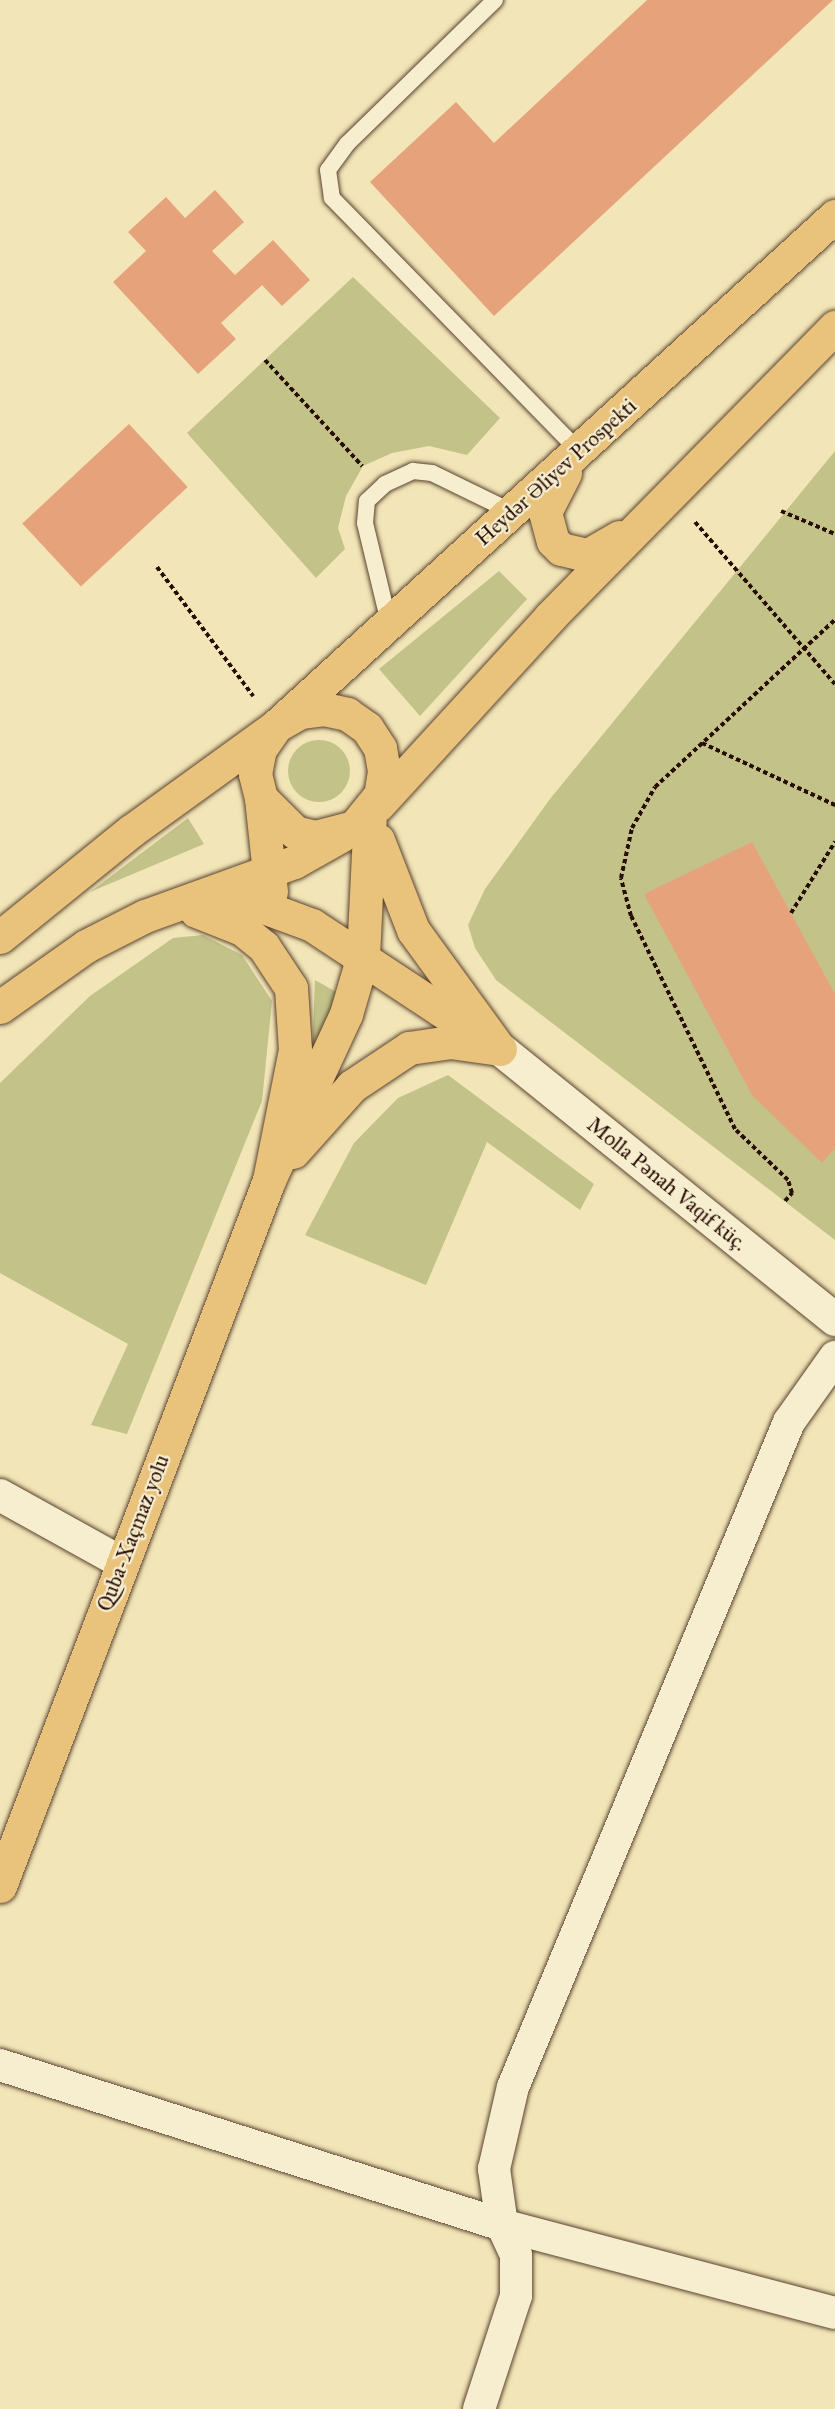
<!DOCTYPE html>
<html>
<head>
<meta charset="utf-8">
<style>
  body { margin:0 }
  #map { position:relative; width:835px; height:2409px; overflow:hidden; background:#f2e5b7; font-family:"IM FELL Great Primer",serif }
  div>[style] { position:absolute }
  .green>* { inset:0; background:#c2c289 }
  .round { border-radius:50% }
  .building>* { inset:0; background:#e6a37b; transform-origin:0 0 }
  .path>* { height:4px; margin-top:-2px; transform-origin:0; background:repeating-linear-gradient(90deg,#280d03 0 4.5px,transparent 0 7.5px) }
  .roads { filter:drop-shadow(0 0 2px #5a4330) drop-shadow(0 0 2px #5a4330) }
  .service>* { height:16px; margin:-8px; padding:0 8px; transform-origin:8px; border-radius:8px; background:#f7eed0 }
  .minor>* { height:32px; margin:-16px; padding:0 16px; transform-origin:16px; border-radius:16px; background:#f7eed0 }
  .secondary>* { height:33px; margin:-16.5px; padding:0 16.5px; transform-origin:16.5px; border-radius:16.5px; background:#f7eed0 }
  .primary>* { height:33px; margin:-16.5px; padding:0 16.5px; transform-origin:16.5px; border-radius:16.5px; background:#e9c27c }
  .trunk>* { height:33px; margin:-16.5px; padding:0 16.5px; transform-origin:16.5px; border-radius:16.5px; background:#e9c27c }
  span { translate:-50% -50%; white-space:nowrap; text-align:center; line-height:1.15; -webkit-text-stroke:4.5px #f7eed0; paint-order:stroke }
  .street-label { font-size:21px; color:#280d03 }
</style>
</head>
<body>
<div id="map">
  <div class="green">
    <i style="clip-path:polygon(353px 277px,500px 418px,467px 455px,429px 446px,392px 453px,363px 466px,346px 496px,338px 528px,345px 549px,316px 578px,187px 433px)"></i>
    <i style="clip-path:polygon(835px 451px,835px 1240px,496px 980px,475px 948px,468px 925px,485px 889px,550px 799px)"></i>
    <i style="clip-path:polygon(499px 571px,527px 599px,420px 716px,379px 669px)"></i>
    <i class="round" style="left:288px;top:740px;width:62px;height:62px"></i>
    <i style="clip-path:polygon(188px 818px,204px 844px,90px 892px)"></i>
    <i style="clip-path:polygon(203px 935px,242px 955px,272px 1001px,262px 1101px,127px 1434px,91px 1425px,128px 1344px,0 1273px,0 1083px,90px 996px,173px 938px)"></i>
    <i style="clip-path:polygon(315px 980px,338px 993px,312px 1061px)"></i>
    <i style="clip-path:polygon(448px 1075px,594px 1184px,580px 1210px,487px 1142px,426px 1285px,305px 1235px,354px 1143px,398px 1098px)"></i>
  </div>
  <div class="building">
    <i style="clip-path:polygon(647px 0,833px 0,494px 316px,370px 182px,456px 102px,494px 143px)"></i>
    <i style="clip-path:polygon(215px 190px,244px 222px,212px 251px,235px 275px,273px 240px,310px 280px,282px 306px,262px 285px,221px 323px,236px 339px,198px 374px,113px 282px,146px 251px,128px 232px,166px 197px,185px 218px)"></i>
    <i style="left:129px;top:424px;width:86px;height:146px;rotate:47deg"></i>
    <i style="clip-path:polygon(752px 842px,835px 994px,835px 1148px,822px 1163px,752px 1095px,644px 894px)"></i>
  </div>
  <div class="path">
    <i style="left:265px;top:360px;width:144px;rotate:47.5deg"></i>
    <i style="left:781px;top:511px;width:59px;rotate:23.1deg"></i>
    <i style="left:695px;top:522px;width:214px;rotate:49.2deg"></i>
    <i style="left:157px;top:567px;width:161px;rotate:53.3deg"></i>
    <i style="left:702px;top:743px;width:147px;rotate:25deg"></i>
    <i style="left:791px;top:913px;width:84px;rotate:-58.2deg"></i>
    <i style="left:785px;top:1201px;width:11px;rotate:-49deg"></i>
    <i style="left:792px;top:1193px;width:14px;rotate:-107deg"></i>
    <i style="left:788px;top:1180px;width:74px;rotate:-136.1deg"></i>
    <i style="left:735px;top:1129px;width:237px;rotate:-116deg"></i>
    <i style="left:631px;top:916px;width:39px;rotate:-105deg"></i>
    <i style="left:621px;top:878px;width:51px;rotate:-77.6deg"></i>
    <i style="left:632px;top:828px;width:47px;rotate:-60.7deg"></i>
    <i style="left:655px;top:787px;width:246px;rotate:-42.9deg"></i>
  </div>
  <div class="roads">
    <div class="service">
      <i style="left:495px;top:0;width:206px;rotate:135.8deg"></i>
      <i style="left:347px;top:144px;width:32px;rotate:126deg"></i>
      <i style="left:328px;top:170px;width:28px;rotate:82deg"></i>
      <i style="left:332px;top:198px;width:354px;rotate:45.7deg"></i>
      <i style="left:389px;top:623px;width:103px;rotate:-103.5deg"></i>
      <i style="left:365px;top:523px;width:22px;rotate:-85deg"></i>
      <i style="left:367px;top:501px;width:25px;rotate:-43deg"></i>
      <i style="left:385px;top:484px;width:31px;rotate:-25deg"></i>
      <i style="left:413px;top:471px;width:19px;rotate:6deg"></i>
      <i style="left:432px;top:473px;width:89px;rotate:26deg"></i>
    </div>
    <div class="minor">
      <i style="left:0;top:1495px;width:138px;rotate:29deg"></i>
      <i style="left:0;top:2065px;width:527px;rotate:17.68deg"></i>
      <i style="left:502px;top:2225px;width:344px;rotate:14.8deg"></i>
      <i style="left:479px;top:2409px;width:119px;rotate:-71.9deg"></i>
      <i style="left:516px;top:2296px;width:41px;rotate:-90deg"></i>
      <i style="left:516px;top:2255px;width:33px;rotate:-115deg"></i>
      <i style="left:502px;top:2225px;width:57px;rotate:-98.1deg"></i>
      <i style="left:494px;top:2169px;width:84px;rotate:-77deg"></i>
      <i style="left:513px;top:2087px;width:720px;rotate:-67.46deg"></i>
      <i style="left:789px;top:1422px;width:80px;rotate:-54.7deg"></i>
    </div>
    <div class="secondary">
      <i style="left:500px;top:1049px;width:430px;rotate:38.9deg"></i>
    </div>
    <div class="primary">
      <i style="left:378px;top:840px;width:97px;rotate:68.7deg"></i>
      <i style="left:413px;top:930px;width:140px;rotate:54deg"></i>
      <i style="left:293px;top:1152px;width:89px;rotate:-48.2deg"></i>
      <i style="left:352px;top:1086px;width:69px;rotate:-33.7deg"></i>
      <i style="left:409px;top:1048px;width:41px;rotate:-8.3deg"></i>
      <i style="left:450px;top:1042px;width:50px;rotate:8deg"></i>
      <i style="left:0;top:1886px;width:756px;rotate:-69.14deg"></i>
      <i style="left:269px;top:1180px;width:183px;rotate:-65.1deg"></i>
      <i style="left:346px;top:1014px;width:60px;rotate:-73.7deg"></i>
      <i style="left:363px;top:956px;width:143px;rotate:-87.2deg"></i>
    </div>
    <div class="trunk">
      <i style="left:565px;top:473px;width:44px;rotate:117.1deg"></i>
      <i style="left:545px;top:512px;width:30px;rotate:75deg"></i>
      <i style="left:553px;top:541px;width:11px;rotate:45deg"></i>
      <i style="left:561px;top:549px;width:28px;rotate:13deg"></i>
      <i style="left:588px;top:555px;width:36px;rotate:-30deg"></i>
      <i style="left:261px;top:798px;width:94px;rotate:83.9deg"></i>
      <i style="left:378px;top:805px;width:255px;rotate:-47.5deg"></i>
      <i style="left:550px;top:617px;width:407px;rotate:-45.5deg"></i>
      <i style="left:200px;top:904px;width:58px;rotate:1deg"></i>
      <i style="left:258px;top:905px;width:58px;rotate:20.3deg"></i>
      <i style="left:312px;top:925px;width:225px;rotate:33.4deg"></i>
      <i style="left:196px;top:911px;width:49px;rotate:21.4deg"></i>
      <i style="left:242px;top:929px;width:28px;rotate:39deg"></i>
      <i style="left:264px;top:947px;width:49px;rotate:56.6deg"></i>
      <i style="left:291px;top:988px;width:62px;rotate:86.3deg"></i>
      <i style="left:295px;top:1050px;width:133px;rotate:101.3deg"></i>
      <i style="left:0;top:937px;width:169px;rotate:-39deg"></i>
      <i style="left:131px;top:831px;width:179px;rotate:-35.9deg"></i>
      <i style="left:276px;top:726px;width:28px;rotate:-30deg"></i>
      <i style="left:300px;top:712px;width:24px;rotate:-7deg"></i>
      <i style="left:324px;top:709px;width:24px;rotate:12deg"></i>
      <i style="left:347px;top:714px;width:24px;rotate:35deg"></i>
      <i style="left:367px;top:728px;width:24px;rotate:57deg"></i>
      <i style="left:380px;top:748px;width:23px;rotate:80deg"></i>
      <i style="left:384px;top:771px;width:24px;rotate:99deg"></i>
      <i style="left:380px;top:795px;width:41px;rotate:129.1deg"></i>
      <i style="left:354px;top:827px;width:40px;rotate:165.6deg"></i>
      <i style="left:315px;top:837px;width:21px;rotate:-166deg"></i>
      <i style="left:295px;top:832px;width:48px;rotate:-135deg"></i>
      <i style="left:261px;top:798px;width:25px;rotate:-104deg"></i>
      <i style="left:255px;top:774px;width:25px;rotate:-79deg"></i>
      <i style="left:260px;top:749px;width:28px;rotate:-55deg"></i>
      <i style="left:276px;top:726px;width:757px;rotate:-42.38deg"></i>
      <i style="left:0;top:1007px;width:105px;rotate:-35.3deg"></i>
      <i style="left:86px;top:946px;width:66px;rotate:-27deg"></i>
      <i style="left:145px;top:916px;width:158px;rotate:-19.9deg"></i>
      <i style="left:294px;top:862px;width:55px;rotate:-29.4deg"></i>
    </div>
  </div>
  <div class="street-label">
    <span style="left:556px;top:472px;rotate:-42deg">Heydər Əliyev Prospekti</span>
    <span style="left:667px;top:1184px;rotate:39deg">Molla Pənah Vaqif küç.</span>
    <span style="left:133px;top:1533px;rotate:-69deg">Quba-Xaçmaz yolu</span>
  </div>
</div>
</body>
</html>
